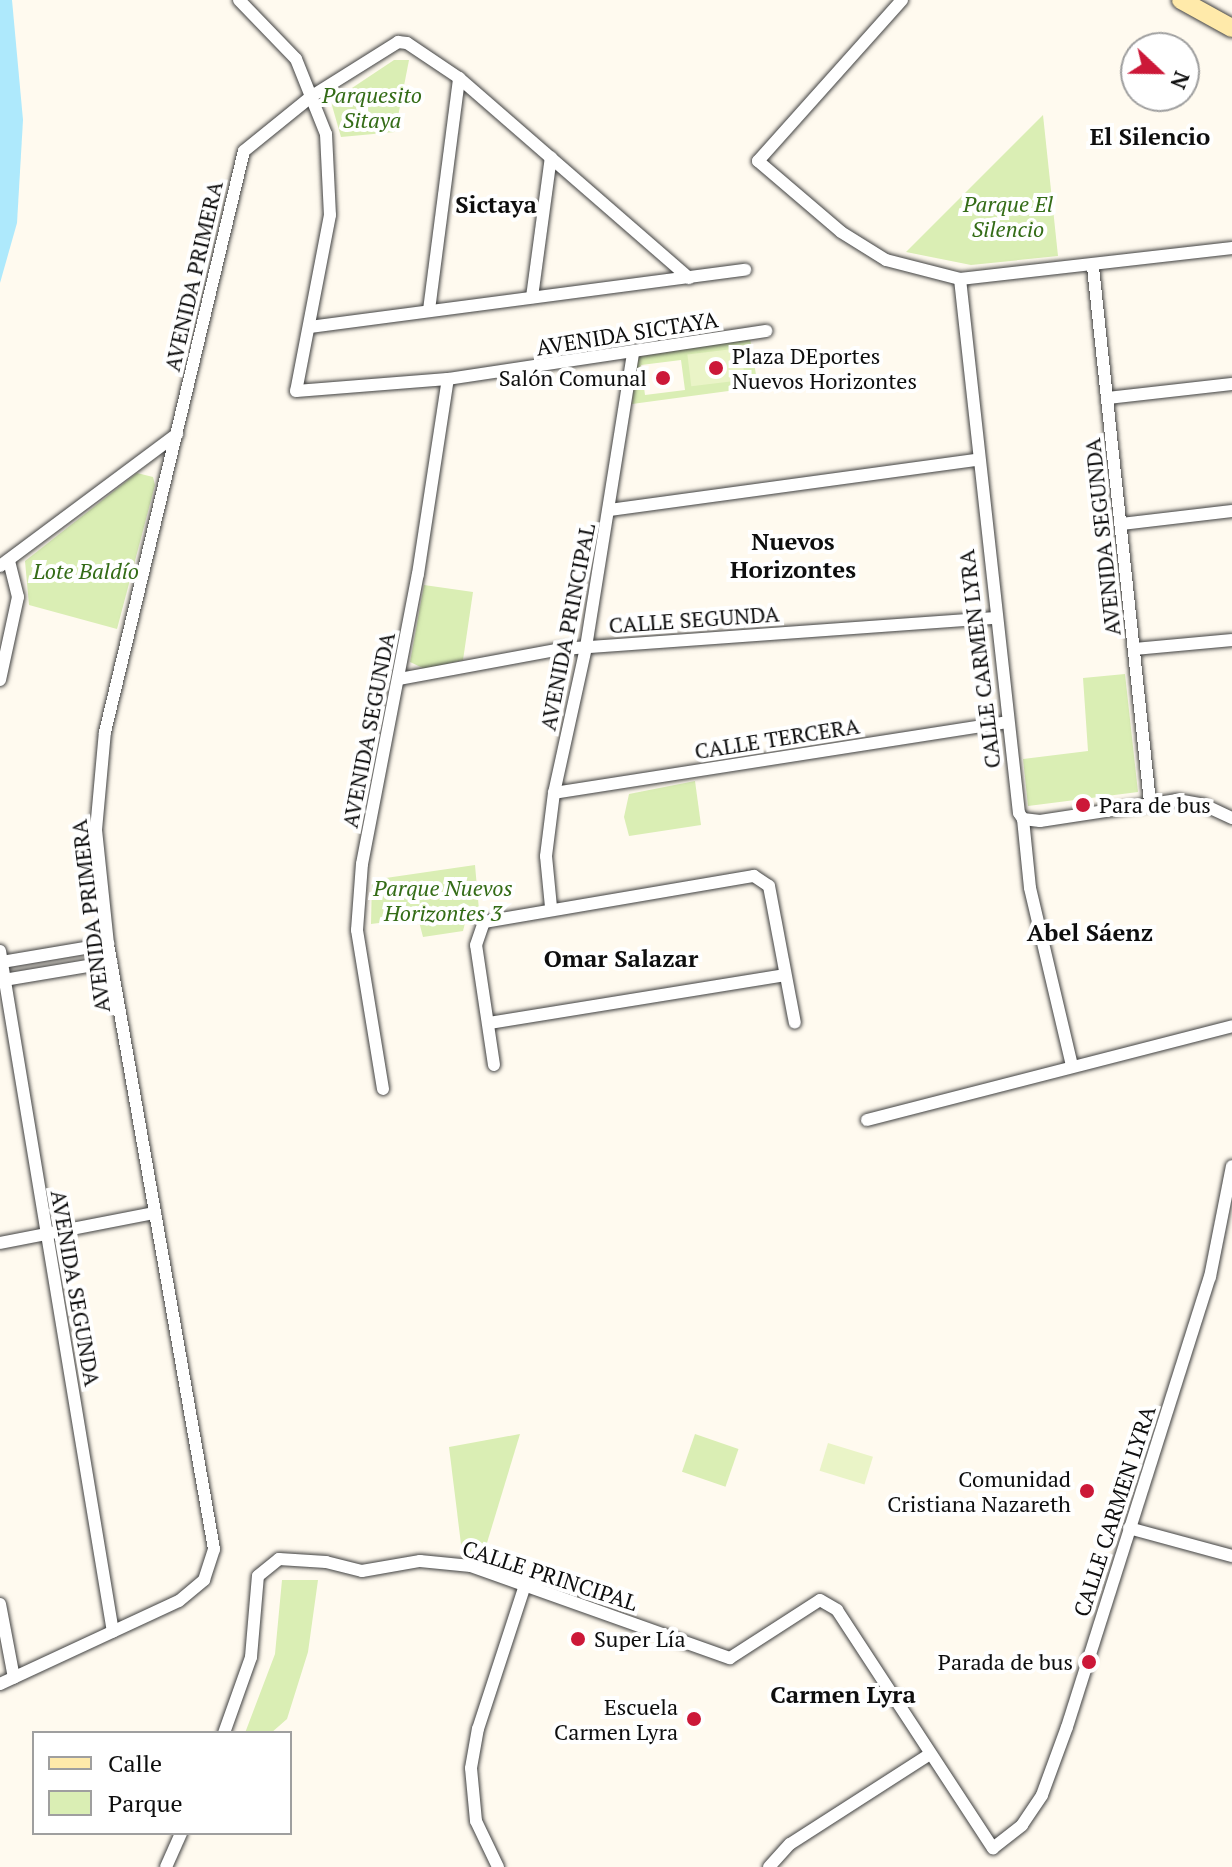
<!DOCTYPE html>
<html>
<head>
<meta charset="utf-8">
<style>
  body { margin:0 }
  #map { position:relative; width:1232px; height:1867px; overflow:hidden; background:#fffaef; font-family:"PT Serif",serif }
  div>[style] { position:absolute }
  .green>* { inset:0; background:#daeeb4; transform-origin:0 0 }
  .pitch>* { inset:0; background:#eaf4c7; transform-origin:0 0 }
  .water>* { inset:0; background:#aee9fc }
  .roads { filter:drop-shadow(0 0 2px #414141) drop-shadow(0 0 2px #414141) }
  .street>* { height:12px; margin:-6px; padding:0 6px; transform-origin:6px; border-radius:6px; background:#fff }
  .secondary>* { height:18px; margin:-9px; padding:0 9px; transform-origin:9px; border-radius:9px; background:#ffeaaa }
  .dots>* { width:22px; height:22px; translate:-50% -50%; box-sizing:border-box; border:4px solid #fff; border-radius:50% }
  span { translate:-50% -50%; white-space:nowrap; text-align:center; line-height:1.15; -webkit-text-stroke:8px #fff; paint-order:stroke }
  .park-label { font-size:22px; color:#346c17; font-style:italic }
  .street-label { font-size:22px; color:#0e0e0e }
  .poi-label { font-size:22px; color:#0e0e0e }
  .left { translate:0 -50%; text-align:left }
  .right { translate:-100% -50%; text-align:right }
  .neighbourhood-label { font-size:24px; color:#0e0e0e; font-weight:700 }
  .legend { position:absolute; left:32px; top:1731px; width:260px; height:104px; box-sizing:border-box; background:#fff; border:2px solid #9f9f9f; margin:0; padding:10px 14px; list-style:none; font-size:24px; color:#0e0e0e }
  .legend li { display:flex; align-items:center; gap:16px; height:40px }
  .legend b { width:40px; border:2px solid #9f9f9f }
  .north { position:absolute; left:1120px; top:32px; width:80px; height:80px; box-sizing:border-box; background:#fff; border:2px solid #9f9f9f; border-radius:50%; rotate:112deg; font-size:22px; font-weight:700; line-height:32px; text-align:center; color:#0e0e0e }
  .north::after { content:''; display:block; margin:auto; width:28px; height:36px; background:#cc1838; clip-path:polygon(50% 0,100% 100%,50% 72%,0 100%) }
</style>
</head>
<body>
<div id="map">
  <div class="green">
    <i style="clip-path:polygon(394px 60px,409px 60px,395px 132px,341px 137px,331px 102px)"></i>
    <i style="clip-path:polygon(1043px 115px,1058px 256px,971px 265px,906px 252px)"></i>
    <i style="clip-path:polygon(evenodd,750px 338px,758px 387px,632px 404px,637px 357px,750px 338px,681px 360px,685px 390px,645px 395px,641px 365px,681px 360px)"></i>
    <i style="clip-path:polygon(137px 473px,153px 477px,155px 485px,117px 629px,29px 605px,25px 561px)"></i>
    <i style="clip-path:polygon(424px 585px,473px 592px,463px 660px,425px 669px,410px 662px)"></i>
    <i style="clip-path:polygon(1125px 674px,1138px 792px,1028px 806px,1023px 759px,1088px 751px,1083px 678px)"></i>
    <i style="clip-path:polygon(695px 781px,701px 825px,629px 836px,624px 817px,629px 794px)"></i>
    <i style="clip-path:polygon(475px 865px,479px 910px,466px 919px,463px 931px,423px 937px,418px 918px,371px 924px,372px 880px)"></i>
    <i style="clip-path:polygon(520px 1434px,483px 1556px,462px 1552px,449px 1447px)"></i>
    <i style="left:695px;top:1434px;width:46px;height:40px;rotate:19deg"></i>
    <i style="clip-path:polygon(282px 1580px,318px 1580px,308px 1652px,287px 1719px,271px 1733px,245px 1733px,275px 1654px)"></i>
  </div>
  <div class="pitch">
    <i style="left:741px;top:348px;width:32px;height:54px;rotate:83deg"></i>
    <i style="left:828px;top:1443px;width:47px;height:29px;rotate:17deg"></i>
  </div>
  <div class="water">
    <i style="clip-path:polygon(0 0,12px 0,23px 120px,17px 223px,0 283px)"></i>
  </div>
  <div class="roads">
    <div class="street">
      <i style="left:239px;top:0;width:82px;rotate:46deg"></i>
      <i style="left:296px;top:59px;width:81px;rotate:68.2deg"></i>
      <i style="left:326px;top:134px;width:81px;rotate:87.2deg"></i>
      <i style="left:330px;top:215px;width:179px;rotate:100.9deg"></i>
      <i style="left:296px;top:391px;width:152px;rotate:-4.5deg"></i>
      <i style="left:448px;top:379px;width:322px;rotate:-8.6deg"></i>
      <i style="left:902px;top:0;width:216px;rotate:131.8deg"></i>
      <i style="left:758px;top:161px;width:109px;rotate:40.5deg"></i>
      <i style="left:841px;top:232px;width:53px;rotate:31.9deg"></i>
      <i style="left:886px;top:260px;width:76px;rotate:14.4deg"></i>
      <i style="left:960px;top:279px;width:274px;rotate:-6.5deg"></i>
      <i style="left:1093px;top:267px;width:538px;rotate:83.92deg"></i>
      <i style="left:960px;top:279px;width:537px;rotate:83.7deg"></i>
      <i style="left:1019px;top:813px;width:7px;rotate:56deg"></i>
      <i style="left:1023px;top:819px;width:17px;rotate:7deg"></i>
      <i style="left:1040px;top:821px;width:139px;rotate:-8.7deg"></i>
      <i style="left:1177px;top:800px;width:27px;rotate:10deg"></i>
      <i style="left:1204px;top:805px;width:31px;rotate:25deg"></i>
      <i style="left:532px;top:297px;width:141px;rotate:-82.3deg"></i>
      <i style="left:429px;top:310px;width:234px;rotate:-82.6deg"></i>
      <i style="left:310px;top:327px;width:439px;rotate:-7.5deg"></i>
      <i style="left:1107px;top:398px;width:126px;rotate:-6.4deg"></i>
      <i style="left:610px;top:510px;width:370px;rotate:-7.8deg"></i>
      <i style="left:1121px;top:524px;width:112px;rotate:-6.7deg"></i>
      <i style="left:0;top:566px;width:221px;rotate:-36.7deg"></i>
      <i style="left:1135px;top:649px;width:97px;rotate:-5.3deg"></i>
      <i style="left:399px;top:679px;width:165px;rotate:-10.5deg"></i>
      <i style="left:561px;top:649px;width:433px;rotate:-4.1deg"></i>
      <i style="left:0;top:680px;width:85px;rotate:-77.8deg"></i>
      <i style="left:18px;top:597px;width:38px;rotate:-104deg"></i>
      <i style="left:554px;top:793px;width:459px;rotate:-8.9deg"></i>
      <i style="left:1023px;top:819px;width:69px;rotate:84.2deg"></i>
      <i style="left:1030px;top:888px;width:183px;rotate:76.7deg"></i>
      <i style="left:551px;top:907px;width:51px;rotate:-95.6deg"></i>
      <i style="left:546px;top:856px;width:64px;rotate:-82.8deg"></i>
      <i style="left:554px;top:793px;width:149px;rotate:-77.6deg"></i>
      <i style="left:586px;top:647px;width:297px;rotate:-80.9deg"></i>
      <i style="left:0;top:951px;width:690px;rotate:80.58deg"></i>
      <i style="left:2px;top:962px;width:108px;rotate:-9.6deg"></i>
      <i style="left:4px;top:980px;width:109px;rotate:-9.5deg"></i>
      <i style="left:489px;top:1023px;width:299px;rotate:-9.2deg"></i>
      <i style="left:494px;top:1065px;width:121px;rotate:-98.5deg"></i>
      <i style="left:476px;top:945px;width:24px;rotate:-71deg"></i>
      <i style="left:484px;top:922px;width:274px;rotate:-9.7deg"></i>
      <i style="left:754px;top:876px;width:18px;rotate:34deg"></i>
      <i style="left:769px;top:886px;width:139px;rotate:79.3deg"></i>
      <i style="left:383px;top:1089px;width:161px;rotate:-99.3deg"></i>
      <i style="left:357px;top:930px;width:66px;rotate:-85.7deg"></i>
      <i style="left:362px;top:864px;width:295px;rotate:-79.1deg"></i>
      <i style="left:418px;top:574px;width:197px;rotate:-81.3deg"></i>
      <i style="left:867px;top:1120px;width:377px;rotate:-14.4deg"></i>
      <i style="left:0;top:1243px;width:158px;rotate:-11deg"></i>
      <i style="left:1129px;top:1528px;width:107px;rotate:15.2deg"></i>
      <i style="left:0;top:1604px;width:75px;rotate:79.3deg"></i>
      <i style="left:0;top:1684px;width:197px;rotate:-24.9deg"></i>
      <i style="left:179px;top:1601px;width:33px;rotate:-40deg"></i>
      <i style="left:204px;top:1580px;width:33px;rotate:-72deg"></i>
      <i style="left:214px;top:1549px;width:614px;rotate:-99.94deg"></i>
      <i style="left:108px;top:944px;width:115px;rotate:-96deg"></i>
      <i style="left:96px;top:830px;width:98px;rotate:-84.8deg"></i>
      <i style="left:105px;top:732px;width:597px;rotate:-76.55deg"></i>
      <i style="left:244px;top:151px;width:87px;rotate:-39deg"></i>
      <i style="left:312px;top:96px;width:102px;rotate:-32.1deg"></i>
      <i style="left:398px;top:42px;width:9px;rotate:6deg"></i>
      <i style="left:407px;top:43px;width:63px;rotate:33.9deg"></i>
      <i style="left:459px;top:78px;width:305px;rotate:41deg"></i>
      <i style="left:224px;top:1733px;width:81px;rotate:-70.4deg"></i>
      <i style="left:251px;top:1657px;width:81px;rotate:-85.1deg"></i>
      <i style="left:258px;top:1576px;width:27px;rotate:-39deg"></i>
      <i style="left:279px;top:1559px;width:47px;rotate:3.7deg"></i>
      <i style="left:326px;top:1562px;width:37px;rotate:14deg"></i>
      <i style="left:362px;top:1571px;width:59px;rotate:-9.8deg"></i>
      <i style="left:420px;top:1561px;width:51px;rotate:5.6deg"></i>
      <i style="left:471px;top:1566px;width:275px;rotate:19.6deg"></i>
      <i style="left:730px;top:1658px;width:107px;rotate:-32.8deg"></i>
      <i style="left:820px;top:1600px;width:20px;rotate:30deg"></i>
      <i style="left:837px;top:1610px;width:285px;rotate:56.8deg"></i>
      <i style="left:993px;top:1848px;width:37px;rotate:-38deg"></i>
      <i style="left:1022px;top:1825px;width:36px;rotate:-56deg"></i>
      <i style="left:1042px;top:1795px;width:72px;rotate:-69.8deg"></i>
      <i style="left:1067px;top:1727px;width:472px;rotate:-72.4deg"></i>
      <i style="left:1210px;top:1277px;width:113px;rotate:-78.8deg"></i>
      <i style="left:166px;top:1867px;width:37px;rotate:-66deg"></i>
      <i style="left:498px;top:1867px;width:51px;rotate:-115.6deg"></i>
      <i style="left:476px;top:1821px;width:53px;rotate:-95.4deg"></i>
      <i style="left:471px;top:1768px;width:40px;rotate:-80deg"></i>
      <i style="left:478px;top:1729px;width:151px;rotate:-71.9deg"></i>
      <i style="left:769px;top:1867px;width:31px;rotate:-48deg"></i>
      <i style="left:790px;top:1844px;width:166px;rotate:-32.7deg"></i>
    </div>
    <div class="secondary">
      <i style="left:1181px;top:0;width:58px;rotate:28.8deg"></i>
    </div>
  </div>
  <div class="dots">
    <i style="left:716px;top:368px;background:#cc1838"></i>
    <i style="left:663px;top:378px;background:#cc1838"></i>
    <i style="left:1083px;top:805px;background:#cc1838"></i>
    <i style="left:1087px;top:1491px;background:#cc1838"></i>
    <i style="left:578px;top:1639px;background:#cc1838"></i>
    <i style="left:1089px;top:1662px;background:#cc1838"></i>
    <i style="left:694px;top:1719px;background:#cc1838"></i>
  </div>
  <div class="park-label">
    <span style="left:372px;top:107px">Parquesito<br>Sitaya</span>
    <span style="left:1008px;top:216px">Parque El<br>Silencio</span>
    <span style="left:86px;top:571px">Lote Baldío</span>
    <span style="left:443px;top:900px">Parque Nuevos<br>Horizontes 3</span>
  </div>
  <div class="street-label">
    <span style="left:193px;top:276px;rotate:-77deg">AVENIDA PRIMERA</span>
    <span style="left:627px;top:333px;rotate:-9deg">AVENIDA SICTAYA</span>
    <span style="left:1102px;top:537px;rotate:-96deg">AVENIDA SEGUNDA</span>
    <span style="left:694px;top:619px;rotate:-4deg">CALLE SEGUNDA</span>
    <span style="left:567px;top:627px;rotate:-79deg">AVENIDA PRINCIPAL</span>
    <span style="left:979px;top:659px;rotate:-97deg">CALLE CARMEN LYRA</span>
    <span style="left:368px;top:730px;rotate:-79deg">AVENIDA SEGUNDA</span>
    <span style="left:777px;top:738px;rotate:-9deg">CALLE TERCERA</span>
    <span style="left:90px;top:916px;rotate:-97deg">AVENIDA PRIMERA</span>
    <span style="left:76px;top:1288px;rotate:80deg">AVENIDA SEGUNDA</span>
    <span style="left:1114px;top:1511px;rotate:-72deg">CALLE CARMEN LYRA</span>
    <span style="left:550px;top:1575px;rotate:18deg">CALLE PRINCIPAL</span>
  </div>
  <div class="poi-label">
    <span class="left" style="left:732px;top:368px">Plaza DEportes<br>Nuevos Horizontes</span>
    <span class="right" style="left:647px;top:378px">Salón Comunal</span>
    <span class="left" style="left:1099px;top:805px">Para de bus</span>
    <span class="right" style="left:1071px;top:1491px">Comunidad<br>Cristiana Nazareth</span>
    <span class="left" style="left:594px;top:1639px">Super Lía</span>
    <span class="right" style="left:1073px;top:1662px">Parada de bus</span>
    <span class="right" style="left:678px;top:1719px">Escuela<br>Carmen Lyra</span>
  </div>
  <div class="neighbourhood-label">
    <span style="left:1150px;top:137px">El Silencio</span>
    <span style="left:496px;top:205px">Sictaya</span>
    <span style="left:793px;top:556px">Nuevos<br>Horizontes</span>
    <span style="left:1090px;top:933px">Abel Sáenz</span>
    <span style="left:621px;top:959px">Omar Salazar</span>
    <span style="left:843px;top:1695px">Carmen Lyra</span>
  </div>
  <ul class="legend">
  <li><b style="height:10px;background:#ffeaaa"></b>Calle</li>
  <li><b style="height:22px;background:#daeeb4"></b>Parque</li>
  </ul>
  <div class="north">N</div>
</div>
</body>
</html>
